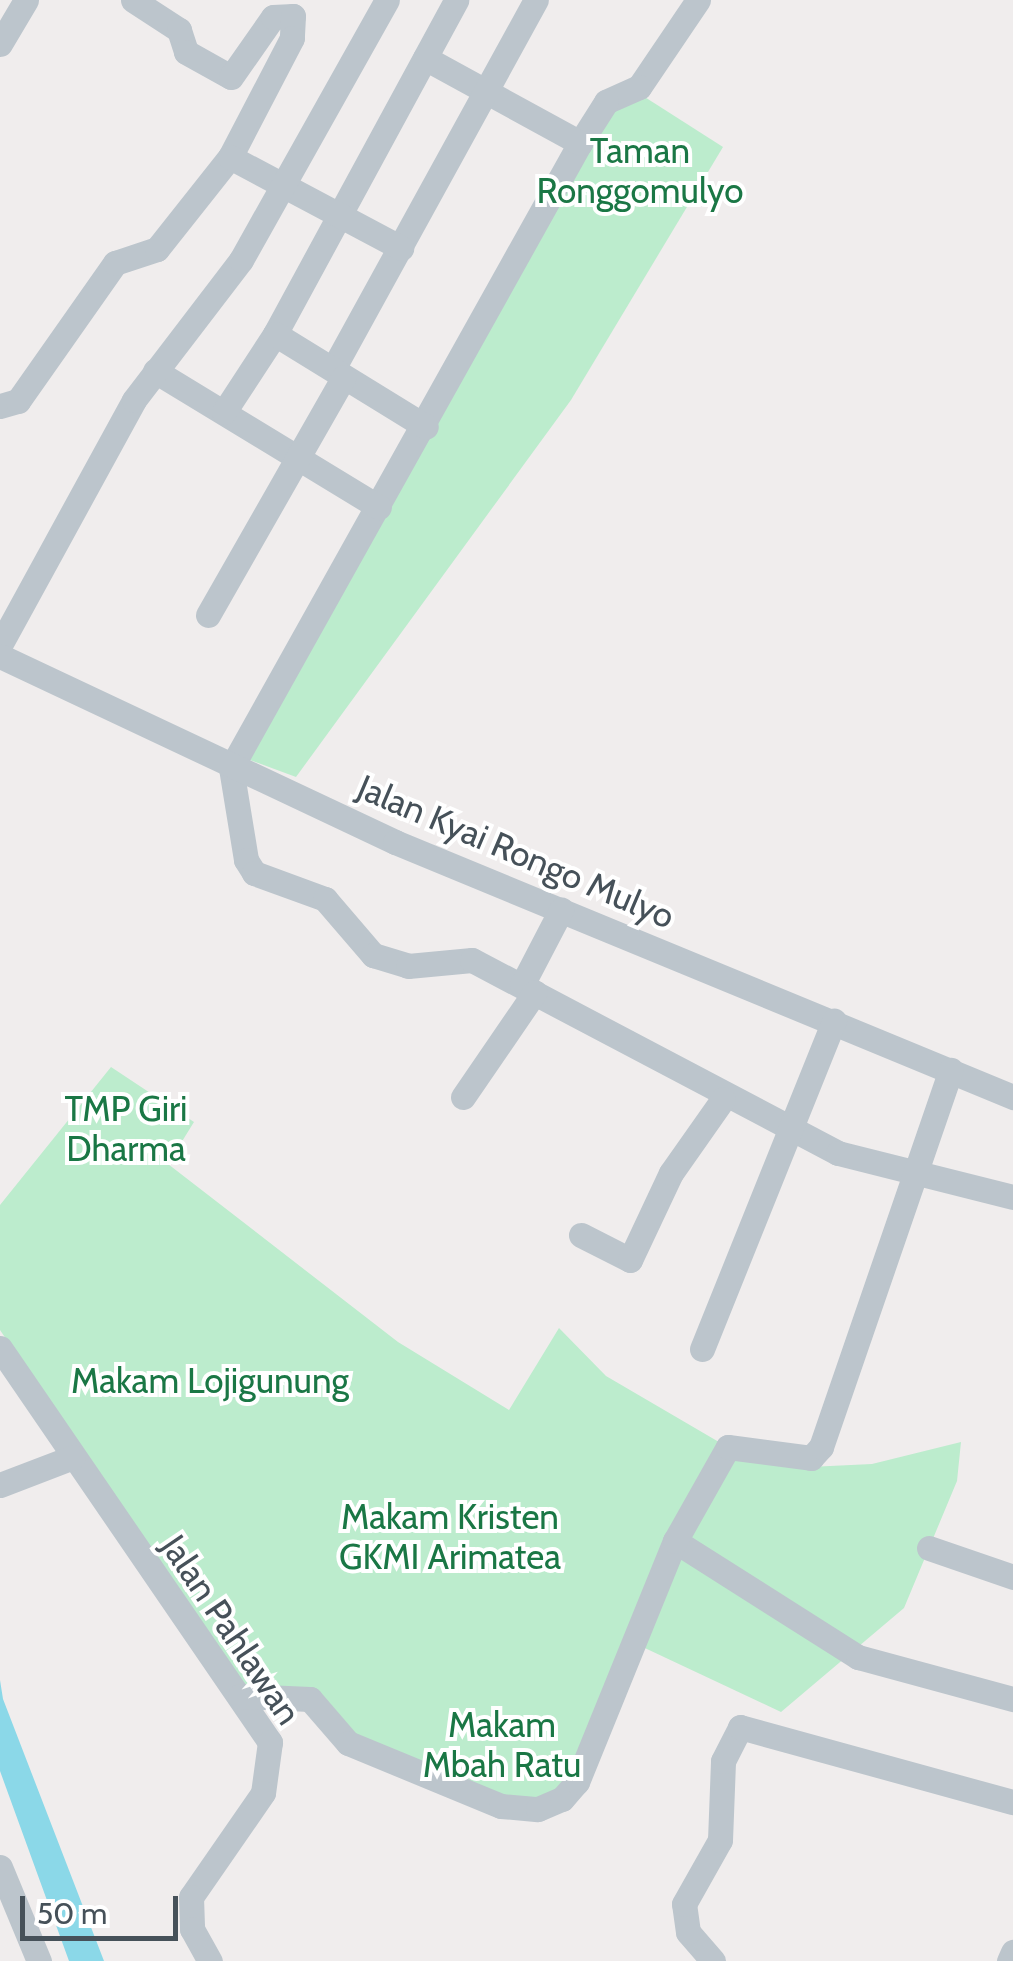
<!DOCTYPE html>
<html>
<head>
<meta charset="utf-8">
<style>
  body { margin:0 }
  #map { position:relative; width:1013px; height:1961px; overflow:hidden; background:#f0eded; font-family:Cabin,sans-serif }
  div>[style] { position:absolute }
  .green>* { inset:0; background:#bceccd }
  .water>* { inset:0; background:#8bd8e8 }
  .minor>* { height:25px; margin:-12.5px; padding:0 12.5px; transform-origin:12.5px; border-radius:12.5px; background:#bcc5cc }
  span { translate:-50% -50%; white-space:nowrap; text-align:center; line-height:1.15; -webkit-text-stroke:8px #fff; paint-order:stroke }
  .park-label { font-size:35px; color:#1a7745 }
  .street-label { font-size:35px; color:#465159 }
  .scale { position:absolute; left:20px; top:1896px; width:158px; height:45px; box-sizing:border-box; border:5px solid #465159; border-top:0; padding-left:12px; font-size:30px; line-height:35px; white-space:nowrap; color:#465159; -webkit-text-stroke:8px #fff; paint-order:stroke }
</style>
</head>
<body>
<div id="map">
  <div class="green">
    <i style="clip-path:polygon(640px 94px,723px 147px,571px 400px,296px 777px,242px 757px,608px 109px)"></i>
    <i style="clip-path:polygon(111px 1067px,194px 1122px,168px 1164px,398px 1342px,509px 1410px,559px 1328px,606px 1376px,736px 1452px,809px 1467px,872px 1464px,961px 1442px,957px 1481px,904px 1608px,781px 1712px,632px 1642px,575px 1781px,538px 1808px,393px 1763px,308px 1696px,243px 1692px,0 1330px,0 1205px)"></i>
  </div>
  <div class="water">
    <i style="clip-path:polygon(0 1680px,3px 1699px,104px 1961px,69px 1961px,0 1771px)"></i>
  </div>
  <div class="minor">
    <i style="left:133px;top:0;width:55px;rotate:33.1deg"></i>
    <i style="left:179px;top:30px;width:23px;rotate:72deg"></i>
    <i style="left:186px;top:52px;width:51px;rotate:29.1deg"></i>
    <i style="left:231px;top:77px;width:73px;rotate:-55deg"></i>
    <i style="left:273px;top:17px;width:20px;rotate:-3deg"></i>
    <i style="left:293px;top:16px;width:22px;rotate:93deg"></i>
    <i style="left:292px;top:38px;width:134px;rotate:117.5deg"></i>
    <i style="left:698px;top:0;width:105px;rotate:124.1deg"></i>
    <i style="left:639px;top:87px;width:36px;rotate:156deg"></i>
    <i style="left:606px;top:102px;width:49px;rotate:122.4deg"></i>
    <i style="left:580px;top:143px;width:716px;rotate:119.18deg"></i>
    <i style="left:231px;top:768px;width:93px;rotate:80.7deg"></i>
    <i style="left:246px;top:860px;width:15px;rotate:58deg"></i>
    <i style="left:254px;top:873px;width:76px;rotate:20.1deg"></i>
    <i style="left:325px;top:899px;width:74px;rotate:49.4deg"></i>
    <i style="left:373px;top:955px;width:37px;rotate:17deg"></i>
    <i style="left:408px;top:966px;width:64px;rotate:-5.4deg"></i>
    <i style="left:472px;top:960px;width:414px;rotate:27.8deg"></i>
    <i style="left:838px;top:1153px;width:180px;rotate:14.1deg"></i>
    <i style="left:0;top:44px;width:51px;rotate:-59.4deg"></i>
    <i style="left:425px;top:58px;width:177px;rotate:28.7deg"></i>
    <i style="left:275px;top:334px;width:380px;rotate:-61.5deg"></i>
    <i style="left:333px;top:369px;width:421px;rotate:-61.2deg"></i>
    <i style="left:155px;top:371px;width:262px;rotate:31.3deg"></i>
    <i style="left:0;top:406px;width:19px;rotate:-16deg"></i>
    <i style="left:18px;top:401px;width:169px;rotate:-54.9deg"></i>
    <i style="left:115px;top:263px;width:44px;rotate:-18.4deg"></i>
    <i style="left:157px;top:249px;width:117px;rotate:-51.6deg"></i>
    <i style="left:230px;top:157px;width:194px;rotate:28deg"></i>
    <i style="left:224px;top:412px;width:93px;rotate:-56.8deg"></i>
    <i style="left:275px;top:334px;width:177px;rotate:31.6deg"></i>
    <i style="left:208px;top:615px;width:274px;rotate:-60.3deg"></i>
    <i style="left:0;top:645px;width:279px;rotate:-61.3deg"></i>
    <i style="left:134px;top:400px;width:176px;rotate:-52.6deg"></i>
    <i style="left:241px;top:260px;width:298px;rotate:-60.7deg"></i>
    <i style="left:0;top:656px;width:437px;rotate:25.2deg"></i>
    <i style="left:395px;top:842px;width:669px;rotate:22.42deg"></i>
    <i style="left:522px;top:985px;width:85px;rotate:-62.5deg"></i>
    <i style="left:463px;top:1097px;width:127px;rotate:-55.6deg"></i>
    <i style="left:581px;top:1235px;width:55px;rotate:27deg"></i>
    <i style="left:630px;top:1260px;width:96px;rotate:-64.8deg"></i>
    <i style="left:671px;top:1173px;width:90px;rotate:-54.9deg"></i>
    <i style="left:0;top:1348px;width:478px;rotate:55.6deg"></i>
    <i style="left:270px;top:1742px;width:51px;rotate:97.8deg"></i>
    <i style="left:263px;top:1793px;width:126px;rotate:124.7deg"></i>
    <i style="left:191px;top:1897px;width:32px;rotate:88deg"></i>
    <i style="left:192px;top:1929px;width:37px;rotate:61deg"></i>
    <i style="left:702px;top:1349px;width:354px;rotate:-68.1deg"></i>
    <i style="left:0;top:1485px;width:78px;rotate:-21deg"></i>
    <i style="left:675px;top:1541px;width:217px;rotate:32.4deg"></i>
    <i style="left:858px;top:1657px;width:161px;rotate:15.2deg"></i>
    <i style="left:929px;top:1548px;width:89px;rotate:19deg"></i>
    <i style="left:240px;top:1696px;width:70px;rotate:2.5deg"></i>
    <i style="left:310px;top:1699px;width:58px;rotate:49.2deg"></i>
    <i style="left:348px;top:1743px;width:165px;rotate:22.4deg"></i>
    <i style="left:501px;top:1806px;width:37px;rotate:5deg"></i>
    <i style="left:538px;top:1809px;width:26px;rotate:-23deg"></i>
    <i style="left:562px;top:1799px;width:23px;rotate:-49deg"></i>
    <i style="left:577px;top:1782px;width:260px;rotate:-67.9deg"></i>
    <i style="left:675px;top:1541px;width:108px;rotate:-60.6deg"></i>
    <i style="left:728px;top:1447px;width:84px;rotate:7.5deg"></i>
    <i style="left:811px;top:1458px;width:15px;rotate:-48deg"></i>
    <i style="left:821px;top:1447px;width:399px;rotate:-71deg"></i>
    <i style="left:0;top:1867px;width:102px;rotate:67.5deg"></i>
    <i style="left:713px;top:1961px;width:38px;rotate:-131deg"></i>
    <i style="left:688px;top:1932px;width:28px;rotate:-98deg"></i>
    <i style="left:684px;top:1904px;width:73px;rotate:-60.6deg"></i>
    <i style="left:720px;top:1840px;width:79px;rotate:-87.8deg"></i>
    <i style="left:723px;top:1761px;width:38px;rotate:-63deg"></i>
    <i style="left:740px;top:1727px;width:283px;rotate:15.4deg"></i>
    <i style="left:1009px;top:1961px;width:10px;rotate:-66deg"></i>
  </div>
  <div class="park-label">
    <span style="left:640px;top:171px">Taman<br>Ronggomulyo</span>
    <span style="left:126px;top:1129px">TMP Giri<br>Dharma</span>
    <span style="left:210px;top:1381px">Makam Lojigunung</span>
    <span style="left:450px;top:1537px">Makam Kristen<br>GKMI Arimatea</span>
    <span style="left:502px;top:1745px">Makam<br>Mbah Ratu</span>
  </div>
  <div class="street-label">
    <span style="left:516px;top:852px;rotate:23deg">Jalan Kyai Rongo Mulyo</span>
    <span style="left:231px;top:1630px;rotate:56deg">Jalan Pahlawan</span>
  </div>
  <div class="scale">50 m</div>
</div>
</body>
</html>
